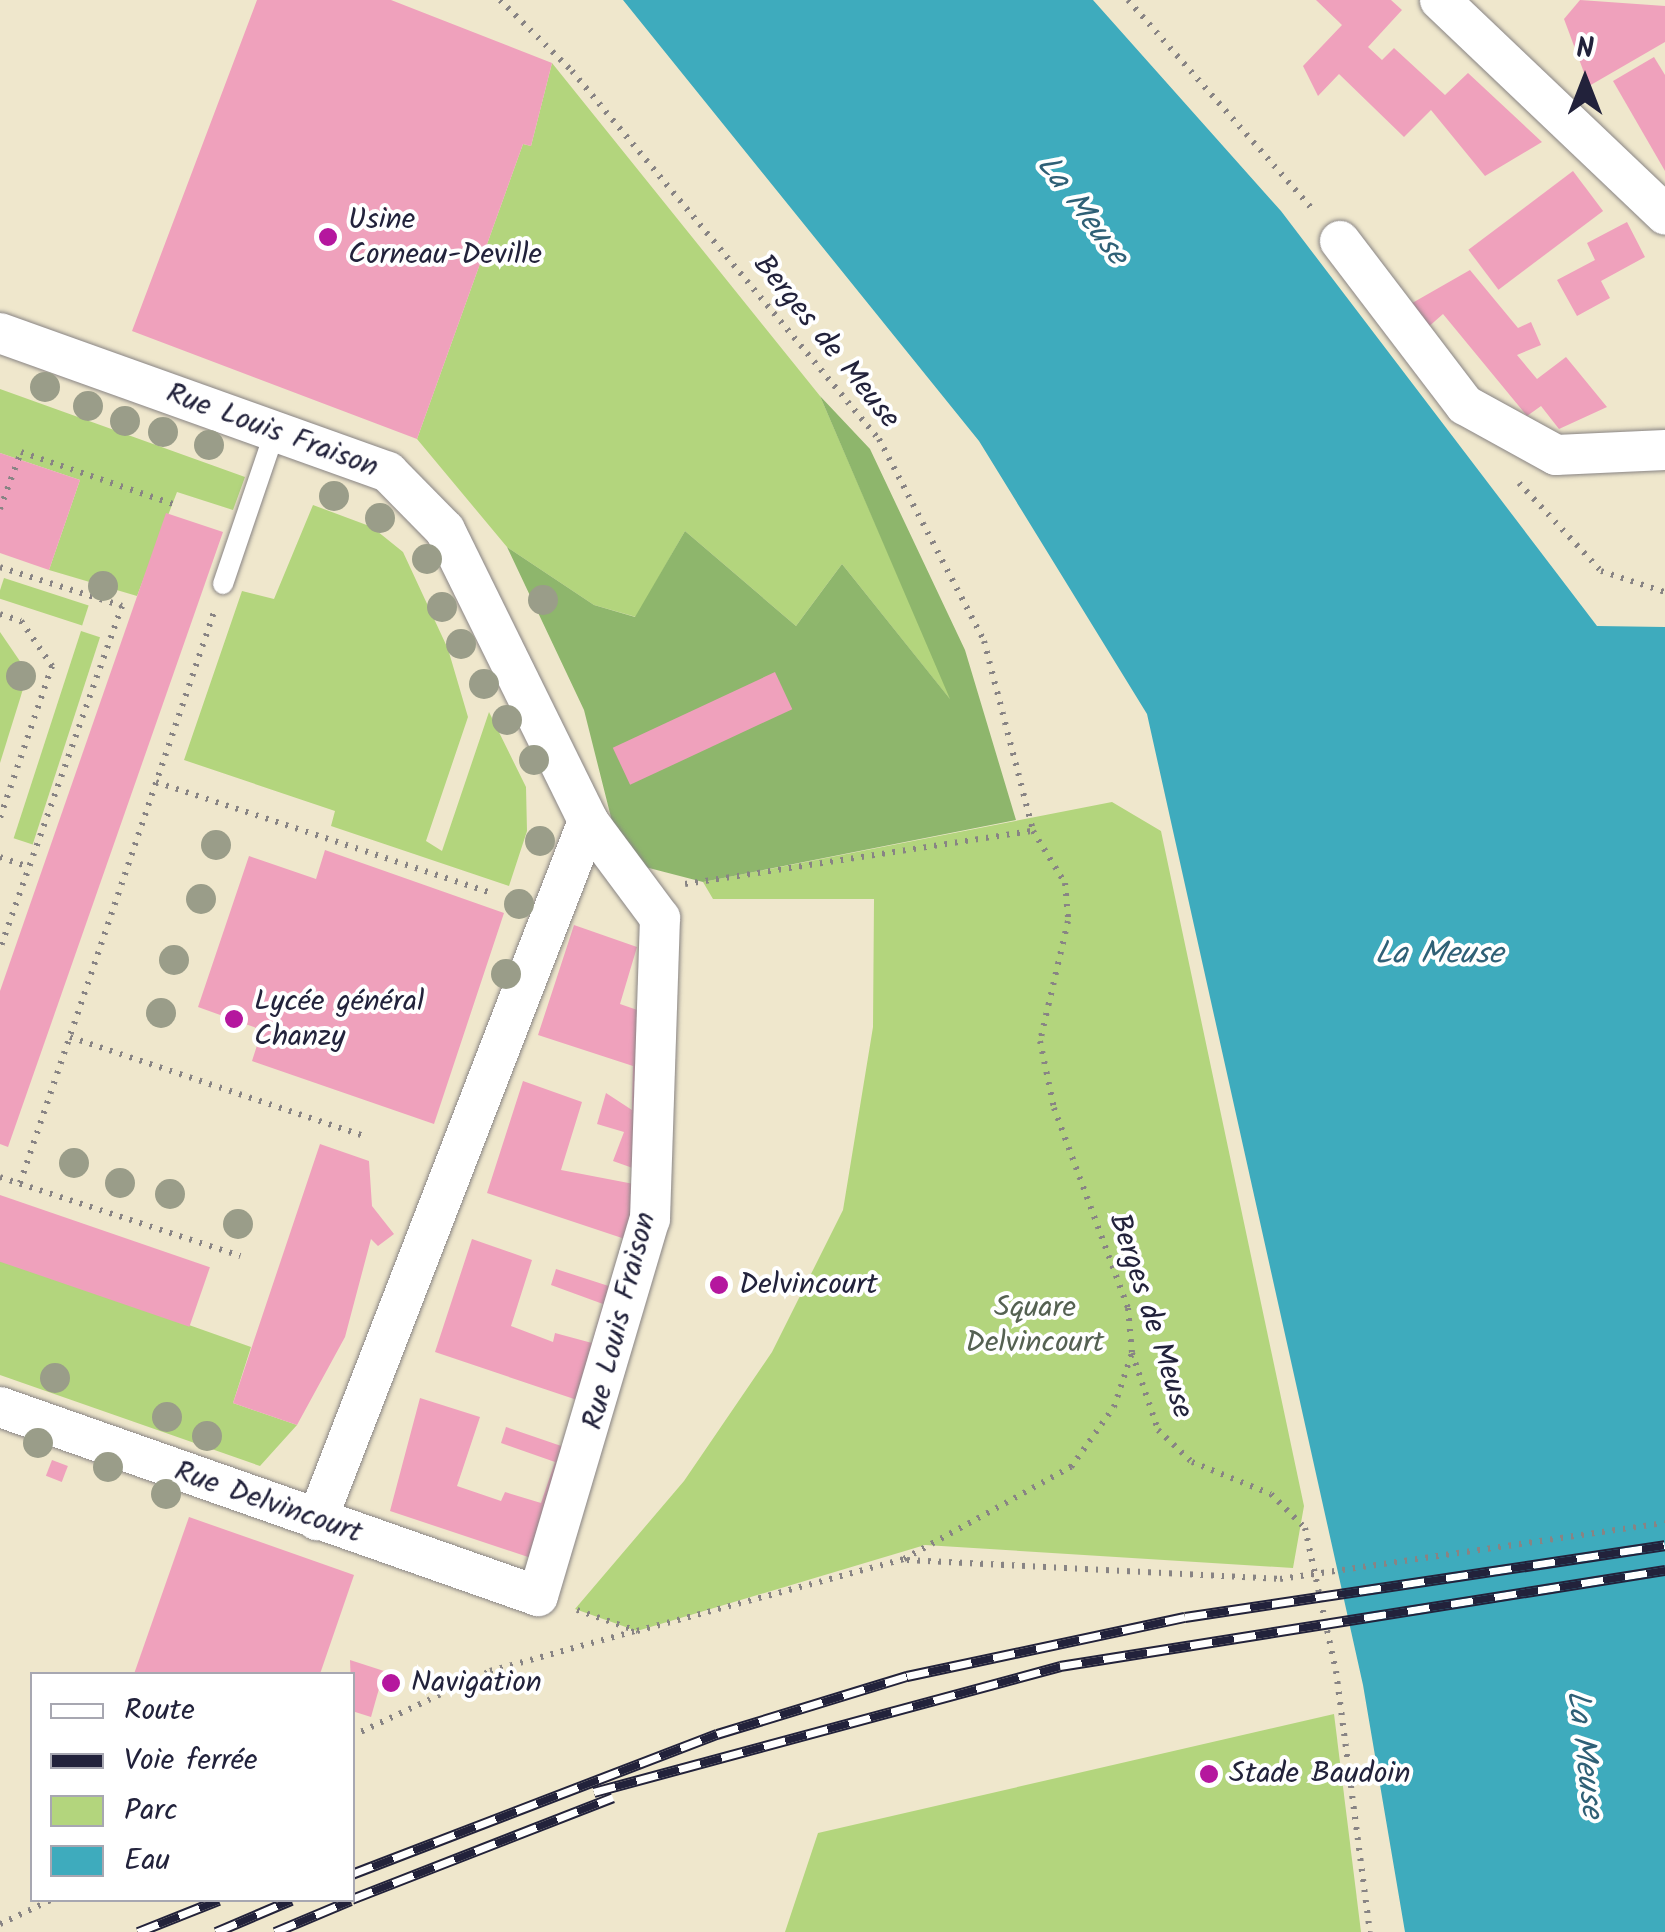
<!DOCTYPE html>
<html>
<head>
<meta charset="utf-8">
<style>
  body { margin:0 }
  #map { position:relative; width:1665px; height:1932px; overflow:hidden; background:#efe7cc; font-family:Kalam,sans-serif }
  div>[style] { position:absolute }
  .green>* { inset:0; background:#b3d57d; transform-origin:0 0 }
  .forest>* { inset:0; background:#8eb66c }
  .water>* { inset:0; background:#3eabbd }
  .building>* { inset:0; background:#efa1bc; transform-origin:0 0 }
  .path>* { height:6px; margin-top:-3px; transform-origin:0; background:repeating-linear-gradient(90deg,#888484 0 2.5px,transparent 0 10.5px) }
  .roads { filter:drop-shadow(0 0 2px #888484) drop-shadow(0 0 2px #888484) }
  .lane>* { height:20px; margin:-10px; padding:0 10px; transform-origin:10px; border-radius:10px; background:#fff }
  .street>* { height:40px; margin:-20px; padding:0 20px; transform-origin:20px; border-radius:20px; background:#fff }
  .rail>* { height:11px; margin-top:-5.5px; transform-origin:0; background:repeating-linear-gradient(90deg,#fff 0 22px,#22223b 0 44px); box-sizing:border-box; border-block:2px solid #22223b }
  .path-bridge>* { height:6px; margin-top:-3px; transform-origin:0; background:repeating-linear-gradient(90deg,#888484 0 2.5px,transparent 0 10.5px) }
  .trees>* { width:30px; height:30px; margin:-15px; border-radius:50%; background:#9a9d89 }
  .dots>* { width:28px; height:28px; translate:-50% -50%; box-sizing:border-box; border:5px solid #fff; border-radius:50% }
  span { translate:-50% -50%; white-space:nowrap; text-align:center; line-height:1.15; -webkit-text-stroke:8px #fff; paint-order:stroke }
  .poi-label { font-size:30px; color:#22223b }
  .left { translate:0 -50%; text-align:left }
  .street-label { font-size:30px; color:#22223b }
  .park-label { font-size:30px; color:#556152 }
  .water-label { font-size:32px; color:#2f6076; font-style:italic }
  .legend { position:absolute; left:30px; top:1672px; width:325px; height:230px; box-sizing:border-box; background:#fff; border:2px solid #a7a7b1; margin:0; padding:12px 18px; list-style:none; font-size:30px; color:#22223b }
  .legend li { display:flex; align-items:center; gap:20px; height:50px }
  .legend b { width:50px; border:2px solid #a7a7b1 }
  .north { position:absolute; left:1535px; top:30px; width:100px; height:100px; -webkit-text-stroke:8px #fff; paint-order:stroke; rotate:0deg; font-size:28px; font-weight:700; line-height:40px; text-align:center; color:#22223b }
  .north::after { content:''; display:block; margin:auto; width:35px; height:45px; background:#22223b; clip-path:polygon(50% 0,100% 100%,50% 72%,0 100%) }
</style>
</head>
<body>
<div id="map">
  <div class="green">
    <i style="clip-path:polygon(552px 63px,820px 396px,953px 703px,842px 564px,796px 626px,685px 531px,636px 617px,594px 605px,507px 547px,417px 439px,523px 144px,531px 146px)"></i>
    <i style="clip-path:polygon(0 389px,245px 477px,233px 510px,177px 492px,137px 596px,49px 570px,80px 480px,0 453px)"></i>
    <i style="clip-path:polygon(313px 505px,372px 527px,403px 552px,448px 649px,468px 717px,426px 841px,442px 851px,489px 712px,526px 787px,527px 831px,509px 886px,331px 826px,335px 811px,184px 760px,242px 591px,274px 599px)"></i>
    <i style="left:4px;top:578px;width:89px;height:21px;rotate:18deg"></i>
    <i style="left:81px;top:631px;width:20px;height:218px;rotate:18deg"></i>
    <i style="clip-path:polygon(0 632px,28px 673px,0 763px)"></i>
    <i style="clip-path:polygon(1112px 802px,1161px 831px,1304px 1506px,1293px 1568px,925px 1545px,637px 1631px,575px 1609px,684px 1481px,772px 1352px,843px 1210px,873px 1027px,874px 899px,713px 899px,703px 882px)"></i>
    <i style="clip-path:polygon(0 1258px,251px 1347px,233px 1403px,297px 1425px,260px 1466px,0 1375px)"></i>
    <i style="clip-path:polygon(1334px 1714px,1361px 1932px,785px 1932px,818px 1833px)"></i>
  </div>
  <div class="forest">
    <i style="clip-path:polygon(820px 396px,870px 449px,965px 650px,1016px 820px,703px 882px,622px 861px,584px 710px,507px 547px,594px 605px,635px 617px,685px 531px,796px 626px,842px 564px,950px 699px)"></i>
  </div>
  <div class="water">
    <i style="clip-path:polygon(623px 0,1093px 0,1281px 211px,1597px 626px,1665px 627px,1665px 1932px,1405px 1932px,1363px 1685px,1147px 714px,979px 441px)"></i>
  </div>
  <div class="building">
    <i style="clip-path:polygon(257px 0,391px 0,552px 63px,531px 146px,523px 144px,417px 439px,132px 331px)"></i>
    <i style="clip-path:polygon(1316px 0,1391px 0,1402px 10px,1368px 47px,1382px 60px,1394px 48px,1445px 95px,1468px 73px,1542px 142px,1485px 176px,1431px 110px,1404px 137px,1339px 74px,1318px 96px,1303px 66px,1342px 25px)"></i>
    <i style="clip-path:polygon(1580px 0,1665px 6px,1665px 42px,1589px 86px,1564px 19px)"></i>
    <i style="clip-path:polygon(1654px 57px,1665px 75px,1665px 171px,1613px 81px)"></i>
    <i style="left:1573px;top:171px;width:50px;height:131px;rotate:53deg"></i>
    <i style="clip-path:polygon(1627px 222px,1645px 257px,1601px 281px,1610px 298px,1577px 316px,1557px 280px,1595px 260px,1587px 243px)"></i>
    <i style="clip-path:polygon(1470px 270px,1518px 328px,1531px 322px,1541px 345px,1517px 355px,1537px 379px,1566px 357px,1607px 407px,1559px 429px,1541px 406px,1527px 416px,1443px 314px,1426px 329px,1407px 306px)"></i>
    <i style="clip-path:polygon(0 453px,80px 480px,49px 570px,0 553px)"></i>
    <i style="clip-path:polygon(166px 513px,223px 532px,8px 1147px,0 1144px,0 991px)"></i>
    <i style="left:775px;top:672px;width:41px;height:179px;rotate:65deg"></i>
    <i style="clip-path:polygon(325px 850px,504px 913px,434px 1124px,252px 1061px,262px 1030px,198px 1007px,249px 856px,316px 879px)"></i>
    <i style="clip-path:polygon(574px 925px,637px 947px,620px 1004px,646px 1013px,641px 1171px,613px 1161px,624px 1132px,597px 1124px,606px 1093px,632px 1110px,633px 1066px,538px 1035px)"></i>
    <i style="clip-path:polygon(523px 1081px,582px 1102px,561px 1170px,639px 1185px,631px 1241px,487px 1193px)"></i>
    <i style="clip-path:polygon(320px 1144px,369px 1161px,372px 1206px,394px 1234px,378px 1246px,371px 1239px,345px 1337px,297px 1425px,233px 1403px)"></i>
    <i style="left:0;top:1195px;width:222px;height:63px;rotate:19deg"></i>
    <i style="clip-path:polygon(472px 1239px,532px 1260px,511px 1326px,553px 1342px,555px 1333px,592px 1343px,603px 1304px,551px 1285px,556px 1269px,621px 1290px,589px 1404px,435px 1352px)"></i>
    <i style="clip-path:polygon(420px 1398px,480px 1417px,457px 1486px,501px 1501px,505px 1492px,541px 1503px,555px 1462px,501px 1443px,506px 1427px,573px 1450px,537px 1560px,390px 1511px)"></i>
    <i style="left:52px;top:1460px;width:17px;height:17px;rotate:21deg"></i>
    <i style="clip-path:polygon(189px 1517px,354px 1575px,320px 1674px,134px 1674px)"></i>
    <i style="clip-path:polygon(350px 1660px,384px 1671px,371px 1717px,352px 1711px)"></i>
    <i style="left:387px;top:1671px;width:14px;height:21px;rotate:21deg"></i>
  </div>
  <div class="path">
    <i style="left:500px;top:0;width:101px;rotate:44.6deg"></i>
    <i style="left:572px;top:71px;width:479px;rotate:50.2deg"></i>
    <i style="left:879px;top:439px;width:228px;rotate:62.5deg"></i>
    <i style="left:984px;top:641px;width:196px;rotate:75.5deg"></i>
    <i style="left:1033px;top:831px;width:61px;rotate:58.4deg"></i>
    <i style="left:1065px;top:883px;width:38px;rotate:85deg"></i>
    <i style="left:1068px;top:921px;width:123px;rotate:103.1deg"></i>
    <i style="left:1040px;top:1041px;width:68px;rotate:78.2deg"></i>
    <i style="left:1054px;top:1108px;width:213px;rotate:69.7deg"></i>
    <i style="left:1128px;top:1308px;width:45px;rotate:84.9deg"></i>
    <i style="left:1132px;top:1353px;width:81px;rotate:71.3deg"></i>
    <i style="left:1158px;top:1430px;width:47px;rotate:43.3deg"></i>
    <i style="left:1192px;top:1462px;width:85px;rotate:22.1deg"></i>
    <i style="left:1271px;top:1494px;width:48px;rotate:45deg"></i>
    <i style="left:1305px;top:1528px;width:146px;rotate:77.8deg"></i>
    <i style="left:1336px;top:1671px;width:263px;rotate:82.6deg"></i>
    <i style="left:1128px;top:0;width:280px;rotate:48.6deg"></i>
    <i style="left:1519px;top:483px;width:120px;rotate:47deg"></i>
    <i style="left:1601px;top:571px;width:67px;rotate:18.2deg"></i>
    <i style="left:0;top:509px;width:61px;rotate:-69.8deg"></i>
    <i style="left:21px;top:452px;width:161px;rotate:18.9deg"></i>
    <i style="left:0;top:567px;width:128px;rotate:17.7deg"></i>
    <i style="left:122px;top:606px;width:364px;rotate:109.6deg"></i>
    <i style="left:0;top:614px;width:22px;rotate:18deg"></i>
    <i style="left:21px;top:621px;width:55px;rotate:55.4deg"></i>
    <i style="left:52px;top:666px;width:161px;rotate:108.9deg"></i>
    <i style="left:156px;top:782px;width:353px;rotate:18.3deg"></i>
    <i style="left:0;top:857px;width:31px;rotate:19deg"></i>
    <i style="left:685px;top:884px;width:352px;rotate:-8.7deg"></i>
    <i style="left:70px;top:1037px;width:313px;rotate:18.6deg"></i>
    <i style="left:0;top:1177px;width:253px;rotate:18.2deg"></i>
    <i style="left:20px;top:1183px;width:603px;rotate:-71.23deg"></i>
    <i style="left:907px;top:1560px;width:373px;rotate:2.9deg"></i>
    <i style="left:577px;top:1610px;width:64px;rotate:19.3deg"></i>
    <i style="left:637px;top:1631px;width:277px;rotate:-15.1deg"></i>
    <i style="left:904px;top:1559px;width:191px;rotate:-28.9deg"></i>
    <i style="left:1071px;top:1467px;width:74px;rotate:-54.4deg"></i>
    <i style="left:1114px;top:1407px;width:57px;rotate:-71.6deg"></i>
    <i style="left:352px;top:1736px;width:153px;rotate:-25.2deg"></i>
    <i style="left:490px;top:1671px;width:150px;rotate:-15.4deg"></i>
    <i style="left:0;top:1924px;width:56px;rotate:-25.2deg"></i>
  </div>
  <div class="roads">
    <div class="lane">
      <i style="left:223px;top:584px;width:162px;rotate:-71.2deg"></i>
    </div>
    <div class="street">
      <i style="left:1440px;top:0;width:311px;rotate:43.6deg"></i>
      <i style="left:1340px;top:241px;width:206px;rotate:52.7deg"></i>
      <i style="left:1465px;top:405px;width:104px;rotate:28.8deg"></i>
      <i style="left:1556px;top:455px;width:109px;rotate:-2.6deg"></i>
      <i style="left:0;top:333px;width:412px;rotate:19.7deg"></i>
      <i style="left:388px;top:472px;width:81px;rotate:45.5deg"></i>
      <i style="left:445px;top:530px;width:324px;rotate:63.8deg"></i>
      <i style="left:588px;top:821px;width:750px;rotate:111.19deg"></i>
      <i style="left:0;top:1407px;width:570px;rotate:19.36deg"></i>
      <i style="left:538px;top:1596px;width:393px;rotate:-73.5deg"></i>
      <i style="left:650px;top:1219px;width:301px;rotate:-88.1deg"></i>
      <i style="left:660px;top:918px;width:121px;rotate:-126.6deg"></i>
    </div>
  </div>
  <div class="rail">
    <i style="left:594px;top:1792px;width:483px;rotate:-15.1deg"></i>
    <i style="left:1060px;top:1666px;width:613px;rotate:-9.02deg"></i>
    <i style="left:352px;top:1874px;width:391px;rotate:-21deg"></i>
    <i style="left:717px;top:1734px;width:199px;rotate:-17deg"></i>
    <i style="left:907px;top:1676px;width:284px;rotate:-12deg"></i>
    <i style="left:1185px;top:1617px;width:485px;rotate:-8.5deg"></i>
    <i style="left:352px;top:1899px;width:280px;rotate:-21.3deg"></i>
    <i style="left:138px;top:1932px;width:87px;rotate:-21.6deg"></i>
    <i style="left:216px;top:1932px;width:82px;rotate:-23.1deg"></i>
    <i style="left:275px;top:1932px;width:82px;rotate:-22.8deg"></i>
  </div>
  <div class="path-bridge">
    <i style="left:1280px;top:1579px;width:389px;rotate:-8.3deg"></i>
  </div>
  <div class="trees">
    <i style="left:45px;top:387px"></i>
    <i style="left:88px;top:406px"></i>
    <i style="left:125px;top:421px"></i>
    <i style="left:163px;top:432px"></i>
    <i style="left:209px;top:445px"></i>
    <i style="left:334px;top:496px"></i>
    <i style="left:380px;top:518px"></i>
    <i style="left:427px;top:559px"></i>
    <i style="left:103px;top:586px"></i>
    <i style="left:543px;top:600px"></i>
    <i style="left:442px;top:607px"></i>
    <i style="left:461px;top:644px"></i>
    <i style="left:21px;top:676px"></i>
    <i style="left:484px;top:684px"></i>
    <i style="left:507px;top:720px"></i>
    <i style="left:534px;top:760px"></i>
    <i style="left:540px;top:841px"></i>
    <i style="left:216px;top:845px"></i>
    <i style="left:201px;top:899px"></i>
    <i style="left:519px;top:904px"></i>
    <i style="left:174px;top:960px"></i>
    <i style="left:506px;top:974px"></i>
    <i style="left:161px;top:1013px"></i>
    <i style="left:74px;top:1163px"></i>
    <i style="left:120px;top:1183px"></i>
    <i style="left:170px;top:1194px"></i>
    <i style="left:238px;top:1224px"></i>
    <i style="left:55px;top:1378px"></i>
    <i style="left:167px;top:1417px"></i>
    <i style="left:207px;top:1436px"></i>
    <i style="left:38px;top:1443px"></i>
    <i style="left:108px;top:1467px"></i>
    <i style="left:166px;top:1494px"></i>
  </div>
  <div class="dots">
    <i style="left:328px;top:237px;background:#b5179e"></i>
    <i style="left:234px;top:1019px;background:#b5179e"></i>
    <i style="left:719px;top:1285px;background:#b5179e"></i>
    <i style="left:391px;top:1683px;background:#b5179e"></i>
    <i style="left:1209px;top:1774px;background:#b5179e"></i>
  </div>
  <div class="poi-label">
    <span class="left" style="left:348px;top:237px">Usine<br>Corneau-Deville</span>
    <span class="left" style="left:254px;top:1019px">Lycée général<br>Chanzy</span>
    <span class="left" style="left:739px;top:1285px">Delvincourt</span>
    <span class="left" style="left:411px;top:1683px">Navigation</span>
    <span class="left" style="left:1229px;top:1774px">Stade Baudoin</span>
  </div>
  <div class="street-label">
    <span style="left:826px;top:342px;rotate:51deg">Berges de Meuse</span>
    <span style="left:272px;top:431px;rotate:20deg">Rue Louis Fraison</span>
    <span style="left:1150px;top:1316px;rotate:72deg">Berges de Meuse</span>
    <span style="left:620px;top:1321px;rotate:-76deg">Rue Louis Fraison</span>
    <span style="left:268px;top:1503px;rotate:19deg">Rue Delvincourt</span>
  </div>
  <div class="park-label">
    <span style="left:1035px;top:1325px">Square<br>Delvincourt</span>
  </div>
  <div class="water-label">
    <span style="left:1081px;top:211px;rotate:53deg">La Meuse</span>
    <span style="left:1439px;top:955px">La Meuse</span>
    <span style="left:1583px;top:1754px;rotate:83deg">La Meuse</span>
  </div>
  <ul class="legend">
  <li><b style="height:12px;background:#fff"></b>Route</li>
  <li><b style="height:12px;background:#22223b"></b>Voie ferrée</li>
  <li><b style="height:28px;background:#b3d57d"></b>Parc</li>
  <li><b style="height:28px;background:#3eabbd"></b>Eau</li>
  </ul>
  <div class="north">N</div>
</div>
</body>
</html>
